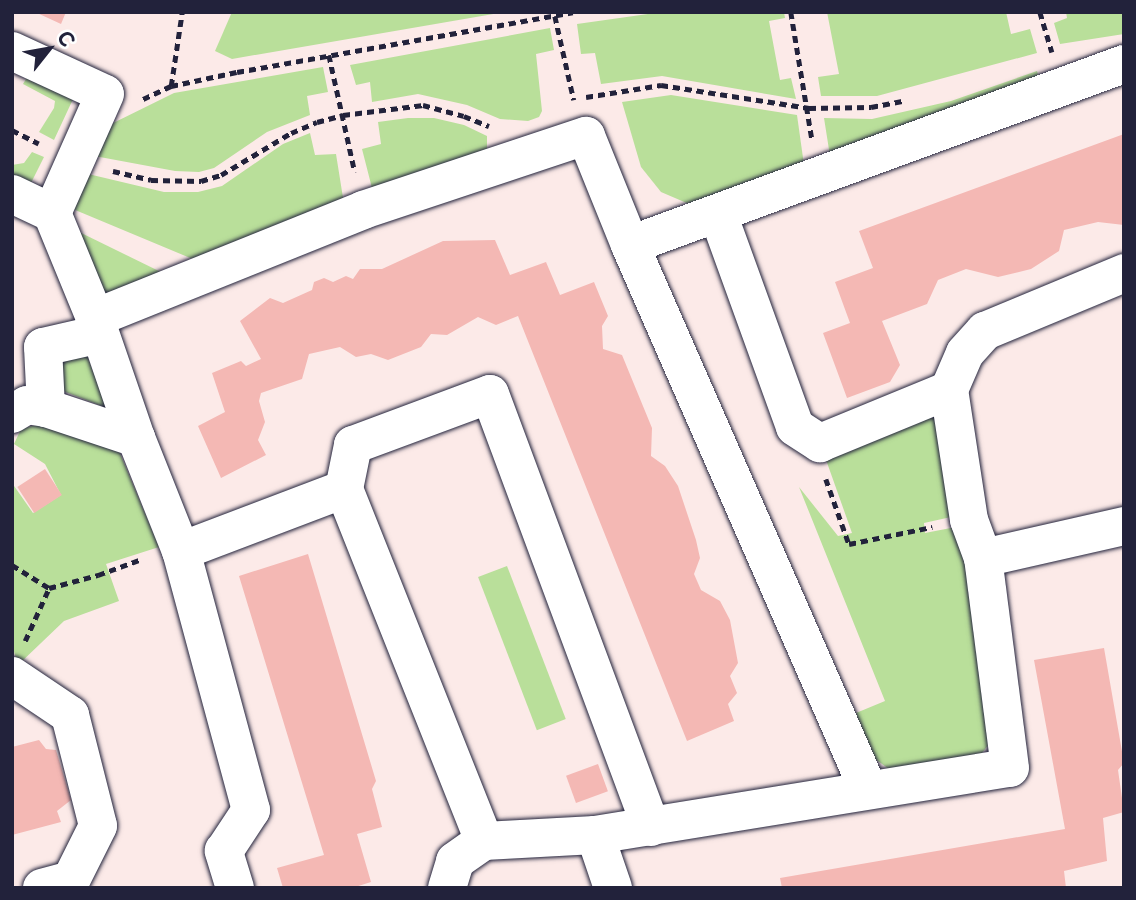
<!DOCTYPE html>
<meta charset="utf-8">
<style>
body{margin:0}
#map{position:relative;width:1136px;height:900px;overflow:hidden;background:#fceae8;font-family:"Playpen Sans",sans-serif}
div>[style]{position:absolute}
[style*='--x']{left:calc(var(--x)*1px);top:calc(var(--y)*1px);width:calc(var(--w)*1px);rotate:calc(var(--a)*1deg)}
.green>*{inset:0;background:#b9df9a;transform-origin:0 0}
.building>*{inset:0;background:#f4b8b4;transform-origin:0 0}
.path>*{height:4.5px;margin-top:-2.25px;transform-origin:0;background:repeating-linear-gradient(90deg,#22223b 0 7px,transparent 0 12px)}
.roads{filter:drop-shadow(0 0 2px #22223b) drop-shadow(0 0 2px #22223b)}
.minor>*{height:38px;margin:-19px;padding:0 19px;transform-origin:19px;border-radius:19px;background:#fff}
span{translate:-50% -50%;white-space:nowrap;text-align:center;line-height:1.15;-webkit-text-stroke:7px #fff;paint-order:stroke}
.frame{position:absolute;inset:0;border:14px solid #22223b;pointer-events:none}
.north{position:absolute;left:14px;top:14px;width:70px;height:70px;-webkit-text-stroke:5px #fff;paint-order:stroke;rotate:59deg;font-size:19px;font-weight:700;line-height:28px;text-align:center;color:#22223b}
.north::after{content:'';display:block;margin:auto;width:24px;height:32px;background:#22223b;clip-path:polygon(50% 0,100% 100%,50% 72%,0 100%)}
</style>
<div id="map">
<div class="green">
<i style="clip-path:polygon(232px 12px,505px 12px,232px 59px,215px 51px)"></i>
<i style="clip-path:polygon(662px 12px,784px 12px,785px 18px,769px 21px,780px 80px,791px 78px,796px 99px,662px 76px,601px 84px,595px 53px,581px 54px,577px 24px)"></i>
<i style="clip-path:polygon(827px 12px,1006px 12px,1011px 34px,1030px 29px,1037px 53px,877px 96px,821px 96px,818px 77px,839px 74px)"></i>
<i style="clip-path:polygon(1066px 12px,1124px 12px,1124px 34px,1060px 44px,1054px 23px,1067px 18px)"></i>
<i style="clip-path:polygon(550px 28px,554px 50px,536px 54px,542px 111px,539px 117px,528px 121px,500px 119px,467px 105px,418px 94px,372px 102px,370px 82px,356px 85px,350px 65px)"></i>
<i style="clip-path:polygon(323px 67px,328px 92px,307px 96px,310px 115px,267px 132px,214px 168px,199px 172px,175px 171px,89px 155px,99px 130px,174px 93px)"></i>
<i style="clip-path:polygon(1037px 71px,1040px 82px,830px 156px,824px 118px,872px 119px,951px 101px)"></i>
<i style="clip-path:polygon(29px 74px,74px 97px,54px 140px,39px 132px,54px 108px,55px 101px,23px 84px)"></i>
<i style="clip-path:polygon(671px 95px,797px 115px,804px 165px,689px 204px,661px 192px,641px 167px,622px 102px)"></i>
<i style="clip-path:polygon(408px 118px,434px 118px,464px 125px,487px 136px,487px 149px,373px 192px,362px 149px,381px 144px,378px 122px)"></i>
<i style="clip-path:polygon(310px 133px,315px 155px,336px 154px,344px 204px,195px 260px,68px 207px,84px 173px,164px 192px,198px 192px,222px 186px,283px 144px)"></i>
<i style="clip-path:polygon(32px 152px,44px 157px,28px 189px,12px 180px,12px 165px,24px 163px)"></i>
<i style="clip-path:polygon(69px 227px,165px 274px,101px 299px)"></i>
<i style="clip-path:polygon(83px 345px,107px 408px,63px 391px,59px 352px)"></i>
<i style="clip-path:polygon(925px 414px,935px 417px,960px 515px,924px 523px,925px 533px,961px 526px,989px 744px,982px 753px,967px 759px,889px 769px,871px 756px,856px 713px,885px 701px,799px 487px,838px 536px,852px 533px,825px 457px)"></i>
<i style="clip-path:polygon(40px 424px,119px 451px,159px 547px,106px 564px,119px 601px,64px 621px,18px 665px,12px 645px,12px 483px,33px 513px,61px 495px,45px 464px,14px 444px,21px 429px)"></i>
<i style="left:507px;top:566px;width:164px;height:31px;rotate:69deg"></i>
</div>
<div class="building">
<i style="clip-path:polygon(35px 12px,66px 12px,61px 24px)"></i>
<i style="clip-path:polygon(1124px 134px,1124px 225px,1098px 222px,1064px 230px,1059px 251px,1031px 269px,998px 277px,966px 269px,938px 280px,927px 304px,882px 321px,900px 365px,890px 382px,847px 398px,823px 333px,850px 323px,835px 282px,873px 268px,859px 231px)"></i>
<i style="clip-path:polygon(495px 240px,510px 275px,546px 262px,560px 295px,594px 282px,608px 316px,602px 326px,603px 349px,622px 355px,652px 428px,651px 456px,665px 466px,678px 486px,696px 540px,700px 558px,694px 574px,701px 590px,720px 601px,730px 620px,738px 663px,730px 676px,737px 693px,728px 704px,734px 721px,687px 741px,518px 316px,496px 325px,478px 317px,447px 335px,431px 334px,421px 347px,388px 360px,371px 354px,356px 357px,340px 347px,309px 354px,302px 379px,261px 393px,259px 401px,265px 422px,258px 440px,266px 455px,221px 478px,198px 426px,225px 412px,212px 373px,241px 361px,246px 366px,261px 359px,240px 321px,270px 298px,283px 303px,312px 290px,314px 282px,324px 278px,333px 282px,346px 276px,353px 279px,360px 269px,382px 269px,443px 241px)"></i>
<i style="left:45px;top:469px;width:31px;height:33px;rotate:57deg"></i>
<i style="clip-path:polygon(308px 554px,376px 781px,372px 789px,382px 827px,357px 834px,371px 882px,352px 888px,283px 888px,277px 868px,324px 855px,239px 576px)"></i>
<i style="clip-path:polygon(1104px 648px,1124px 763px,1118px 770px,1124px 812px,1103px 818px,1107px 861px,1064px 871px,1066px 888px,782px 888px,780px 878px,1065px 829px,1034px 660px)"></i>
<i style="clip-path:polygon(39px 740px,46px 749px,56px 750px,71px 800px,57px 811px,61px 822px,12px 835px,12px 747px)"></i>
<i style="left:598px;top:764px;width:29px;height:34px;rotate:70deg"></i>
</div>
<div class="path">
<i style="--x:791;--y:12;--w:129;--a:80.6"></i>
<i style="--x:1040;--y:12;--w:42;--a:73.3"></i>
<i style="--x:555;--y:16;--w:86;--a:77.3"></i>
<i style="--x:329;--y:55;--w:120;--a:77.5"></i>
<i style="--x:171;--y:86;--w:75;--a:-81.5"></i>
<i style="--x:586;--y:97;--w:76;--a:-9.1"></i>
<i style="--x:661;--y:85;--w:150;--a:8.8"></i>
<i style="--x:809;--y:108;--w:62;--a:-0.9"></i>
<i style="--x:871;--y:107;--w:33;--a:-11"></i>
<i style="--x:143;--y:99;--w:31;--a:-25"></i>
<i style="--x:171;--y:86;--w:67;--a:-12"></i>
<i style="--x:237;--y:72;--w:341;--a:-10.1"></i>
<i style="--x:12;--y:130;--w:30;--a:27"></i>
<i style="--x:113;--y:171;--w:39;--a:13"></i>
<i style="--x:151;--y:180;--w:50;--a:1.1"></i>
<i style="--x:201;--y:181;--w:21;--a:-17"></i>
<i style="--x:221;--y:175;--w:82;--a:-31"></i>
<i style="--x:291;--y:133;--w:28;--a:-23"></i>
<i style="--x:317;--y:122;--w:27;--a:-15"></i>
<i style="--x:343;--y:115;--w:81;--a:-7.1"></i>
<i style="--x:423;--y:105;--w:42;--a:15"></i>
<i style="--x:464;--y:116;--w:27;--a:22"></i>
<i style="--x:826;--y:479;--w:69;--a:70.5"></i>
<i style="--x:849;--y:544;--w:85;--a:-11.6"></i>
<i style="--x:12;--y:565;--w:44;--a:31.9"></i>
<i style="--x:49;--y:588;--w:51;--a:-14.9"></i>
<i style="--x:98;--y:575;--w:47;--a:-20"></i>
<i style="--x:25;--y:641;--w:58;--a:-65.6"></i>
</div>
<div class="roads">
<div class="minor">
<i style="--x:12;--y:51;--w:102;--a:24.8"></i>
<i style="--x:105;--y:94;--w:130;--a:114"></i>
<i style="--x:12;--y:194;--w:44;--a:25.4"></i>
<i style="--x:52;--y:213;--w:113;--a:67.7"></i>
<i style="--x:718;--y:214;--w:226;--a:70.1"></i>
<i style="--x:795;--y:427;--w:30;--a:33"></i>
<i style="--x:820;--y:443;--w:139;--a:-22.3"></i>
<i style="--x:630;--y:245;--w:526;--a:-20.12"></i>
<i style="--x:46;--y:408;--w:95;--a:18.4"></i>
<i style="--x:12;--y:414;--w:17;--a:-31"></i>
<i style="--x:27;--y:405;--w:19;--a:9"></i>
<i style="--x:46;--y:408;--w:61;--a:-92.8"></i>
<i style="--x:43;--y:347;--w:58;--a:-12.8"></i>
<i style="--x:344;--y:489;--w:45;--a:-78.4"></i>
<i style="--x:353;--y:445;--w:146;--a:-20.4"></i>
<i style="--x:490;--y:394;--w:462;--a:69.6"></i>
<i style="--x:181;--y:551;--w:174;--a:-20.8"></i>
<i style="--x:344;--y:489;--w:379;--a:68.3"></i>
<i style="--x:983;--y:558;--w:145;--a:-12.8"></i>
<i style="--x:12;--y:676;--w:70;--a:33.9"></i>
<i style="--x:70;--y:715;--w:114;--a:75.8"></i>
<i style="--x:98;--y:826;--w:60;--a:116.6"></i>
<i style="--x:71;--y:880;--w:30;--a:165"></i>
<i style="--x:595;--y:835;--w:56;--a:71.2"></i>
<i style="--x:235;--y:888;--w:39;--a:-107"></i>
<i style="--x:224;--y:851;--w:49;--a:-56.6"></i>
<i style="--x:251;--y:810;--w:268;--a:-105.1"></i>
<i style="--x:181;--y:551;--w:122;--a:-111.7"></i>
<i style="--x:136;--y:438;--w:127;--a:-108.9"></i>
<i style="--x:95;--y:318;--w:289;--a:-21.9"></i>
<i style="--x:363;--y:210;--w:235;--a:-18.4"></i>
<i style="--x:586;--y:136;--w:118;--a:68"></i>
<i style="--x:630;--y:245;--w:594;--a:66.37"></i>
<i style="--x:447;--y:888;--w:28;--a:-73"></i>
<i style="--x:455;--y:861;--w:35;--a:-35"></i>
<i style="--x:484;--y:841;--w:111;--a:-3.1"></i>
<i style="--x:595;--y:835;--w:420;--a:-9.2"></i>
<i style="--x:1010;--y:768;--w:212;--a:-97.3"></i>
<i style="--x:983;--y:558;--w:40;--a:-110.2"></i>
<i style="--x:969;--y:520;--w:132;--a:-98.7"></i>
<i style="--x:949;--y:390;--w:40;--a:-66.6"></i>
<i style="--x:965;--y:353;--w:30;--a:-48"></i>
<i style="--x:985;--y:331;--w:151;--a:-22.6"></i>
</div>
</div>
<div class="frame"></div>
<div class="north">С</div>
</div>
